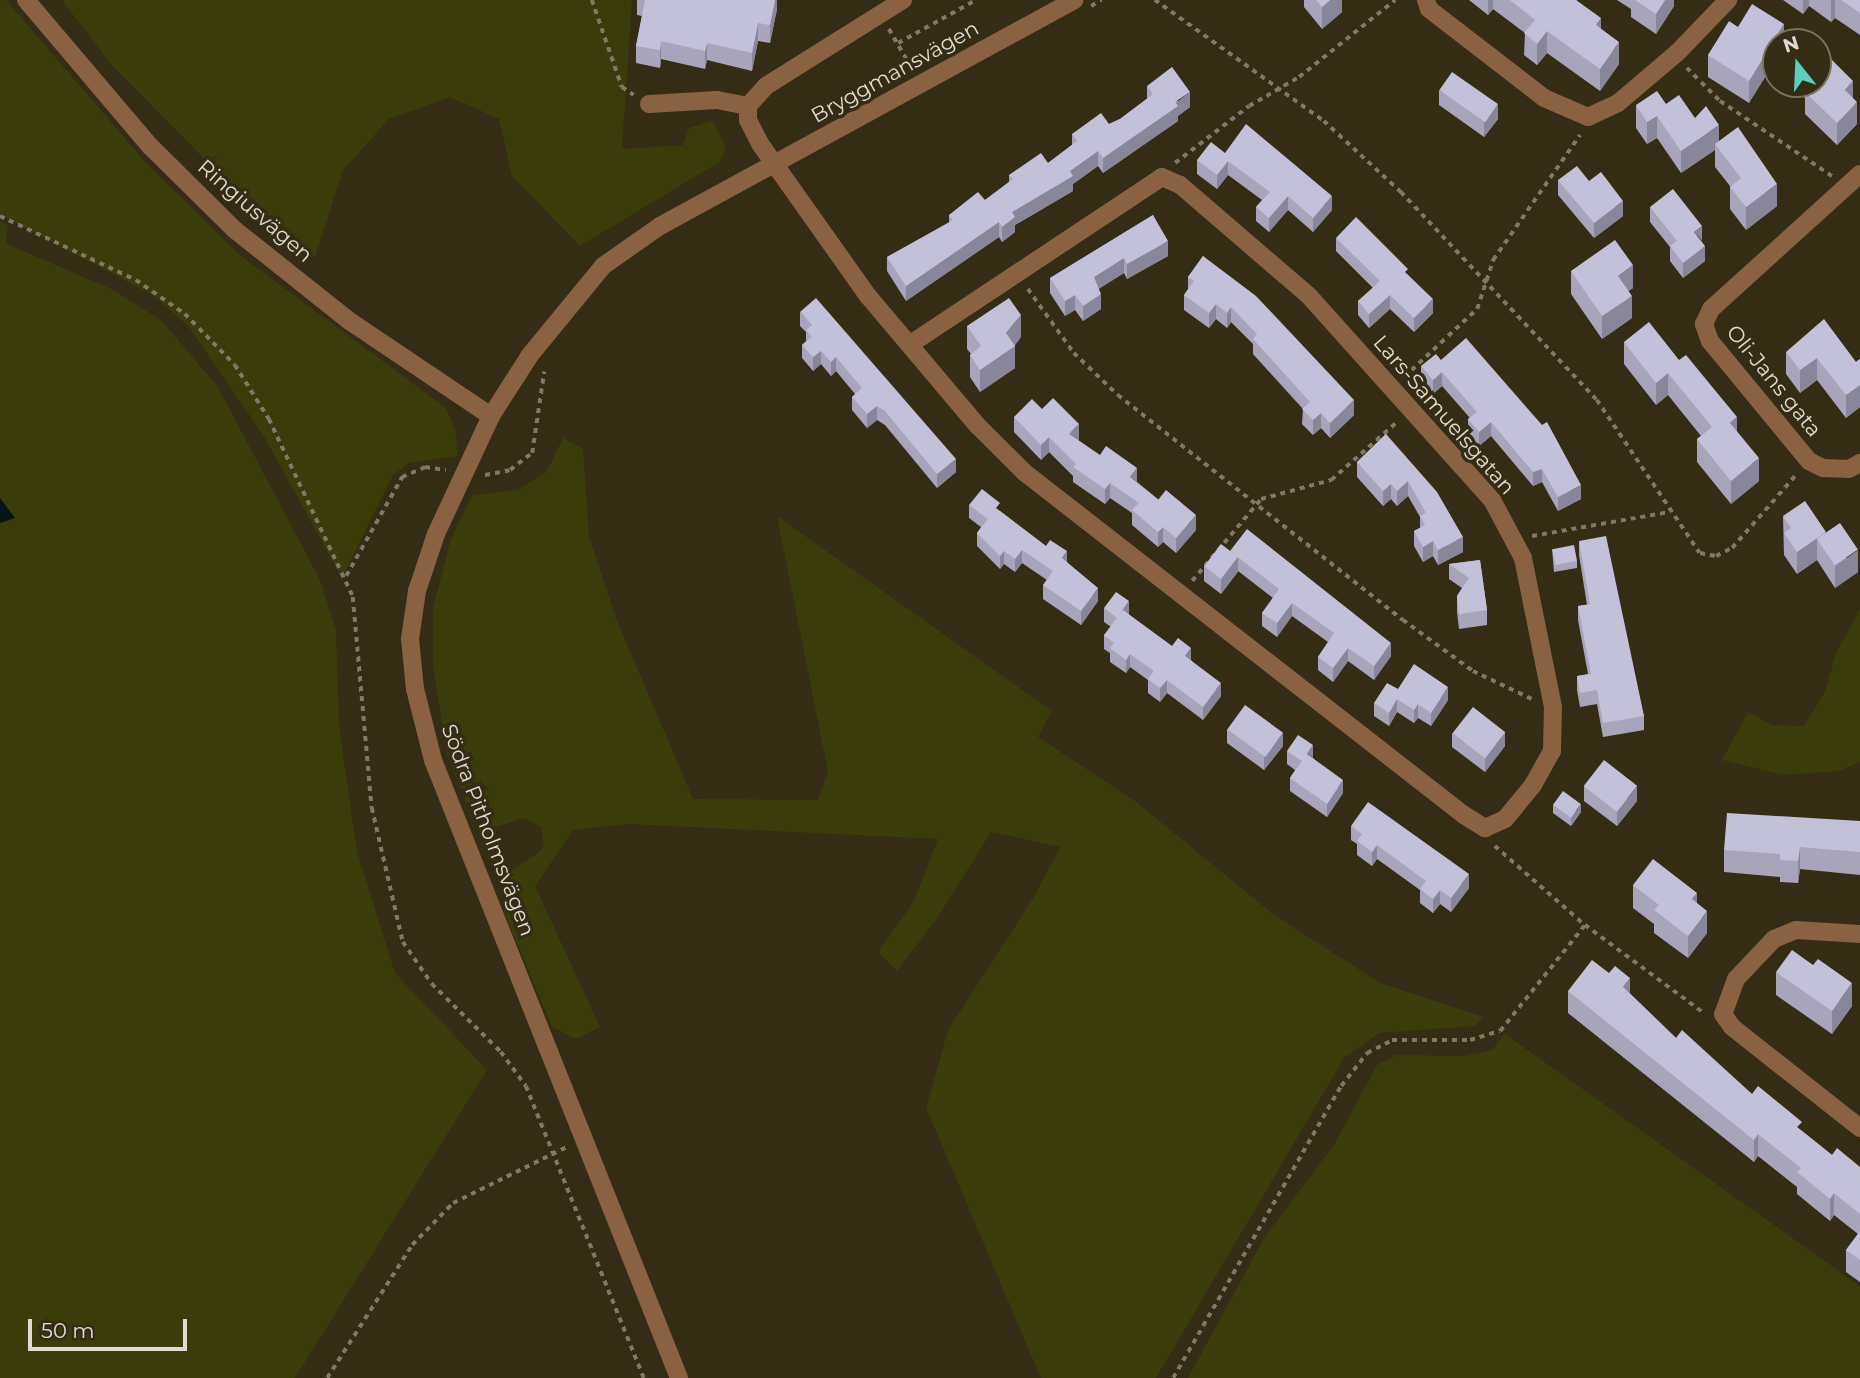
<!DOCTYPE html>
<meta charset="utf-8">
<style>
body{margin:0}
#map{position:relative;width:1860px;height:1378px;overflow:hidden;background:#352c16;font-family:Montserrat,sans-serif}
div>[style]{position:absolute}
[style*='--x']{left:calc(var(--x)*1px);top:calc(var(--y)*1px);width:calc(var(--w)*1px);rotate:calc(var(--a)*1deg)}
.green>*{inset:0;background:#3a3c09}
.water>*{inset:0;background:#061415}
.path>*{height:3.5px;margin-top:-1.75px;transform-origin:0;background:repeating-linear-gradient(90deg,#807967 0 5px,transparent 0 10px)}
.minor>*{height:18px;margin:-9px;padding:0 9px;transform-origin:9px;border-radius:9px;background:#8b6241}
.wall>*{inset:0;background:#a8a5bb}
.shaded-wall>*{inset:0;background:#888699}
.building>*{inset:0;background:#c3c0da;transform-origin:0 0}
span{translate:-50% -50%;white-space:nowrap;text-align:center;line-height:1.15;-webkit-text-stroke:7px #352c16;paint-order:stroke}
.street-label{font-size:21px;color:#e1dbce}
.north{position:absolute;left:1762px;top:28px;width:70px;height:70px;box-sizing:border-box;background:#352c16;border:2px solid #7a7260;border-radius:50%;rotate:342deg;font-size:19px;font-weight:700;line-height:28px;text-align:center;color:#e1dbce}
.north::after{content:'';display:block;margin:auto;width:24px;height:32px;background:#5bcebc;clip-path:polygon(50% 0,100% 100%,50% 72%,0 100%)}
.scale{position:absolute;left:28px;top:1319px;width:159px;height:32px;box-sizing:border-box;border:4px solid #e1dbce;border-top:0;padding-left:9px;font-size:21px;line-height:24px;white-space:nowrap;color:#e1dbce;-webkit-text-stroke:5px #352c16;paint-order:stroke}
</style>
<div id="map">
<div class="green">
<i style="clip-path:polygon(0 0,6px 0,147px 164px,240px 255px,446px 408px,455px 429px,458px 456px,409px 463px,393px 475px,342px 578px,265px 438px,189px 327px,153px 295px,0 215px)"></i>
<i style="clip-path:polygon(62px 0,632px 0,622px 149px,683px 145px,689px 128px,713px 121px,726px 148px,719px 162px,580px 246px,512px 176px,499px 119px,450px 97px,389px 119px,343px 170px,315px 257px,224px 179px,109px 62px)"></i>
<i style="clip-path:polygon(0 221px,8px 226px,5px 243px,111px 289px,161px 320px,218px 387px,320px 580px,336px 631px,339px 726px,357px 852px,395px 973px,487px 1070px,295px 1378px,0 1378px,0 523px,7px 522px,0 498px)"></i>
<i style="clip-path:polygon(563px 438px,583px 449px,589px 536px,617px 621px,693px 799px,818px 800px,828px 772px,777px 516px,1052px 711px,1038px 737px,1135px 801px,1273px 914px,1380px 983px,1484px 1017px,1474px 1026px,1379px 1033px,1344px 1058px,1156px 1378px,1041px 1378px,926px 1108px,948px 1030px,1034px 897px,1060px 847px,991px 832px,936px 920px,897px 971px,878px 952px,914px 901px,938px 839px,627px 824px,573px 830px,535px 886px,600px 1027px,576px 1039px,552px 1027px,504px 912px,503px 875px,537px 854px,544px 846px,541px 827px,524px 818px,490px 829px,473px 820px,447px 754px,433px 667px,433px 608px,451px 539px,473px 495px,518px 490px,547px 471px)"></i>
<i style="clip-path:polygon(1860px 609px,1860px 762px,1838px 771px,1784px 775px,1722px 760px,1748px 712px,1772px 725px,1804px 726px,1825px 692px,1836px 653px)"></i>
<i style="clip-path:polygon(1505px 1034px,1860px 1286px,1860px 1378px,1188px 1378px,1266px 1235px,1335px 1143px,1377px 1065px,1396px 1055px,1465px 1056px,1492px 1050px)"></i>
</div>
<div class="water">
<i style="clip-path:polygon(0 498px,15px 518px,0 523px)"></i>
</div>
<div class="path">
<i style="--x:592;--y:0;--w:92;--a:71"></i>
<i style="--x:622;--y:87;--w:14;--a:34"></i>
<i style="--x:1155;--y:0;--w:208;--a:35.6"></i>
<i style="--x:1324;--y:121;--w:105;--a:42.7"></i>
<i style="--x:1401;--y:192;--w:286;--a:46.7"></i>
<i style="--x:1597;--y:400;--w:184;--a:56.1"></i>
<i style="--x:1700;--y:553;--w:16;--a:11"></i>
<i style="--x:1716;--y:556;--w:18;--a:-27"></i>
<i style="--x:1732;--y:548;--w:97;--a:-48.8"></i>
<i style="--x:1091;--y:6;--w:12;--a:-31"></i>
<i style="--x:889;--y:29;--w:44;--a:59.9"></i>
<i style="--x:898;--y:43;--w:89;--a:-28.9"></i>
<i style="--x:1687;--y:68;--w:47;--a:45"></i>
<i style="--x:1720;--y:101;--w:135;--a:33.8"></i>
<i style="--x:1175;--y:163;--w:93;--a:-37.6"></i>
<i style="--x:1249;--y:106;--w:58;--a:-30.1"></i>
<i style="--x:1299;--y:77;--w:123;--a:-38.7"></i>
<i style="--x:0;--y:216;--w:150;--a:25.2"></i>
<i style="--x:136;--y:280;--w:60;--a:34.8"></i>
<i style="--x:185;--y:314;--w:71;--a:45.6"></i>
<i style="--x:235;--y:365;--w:64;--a:57.8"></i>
<i style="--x:269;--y:419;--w:197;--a:64.7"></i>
<i style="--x:353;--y:597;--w:212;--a:84.9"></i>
<i style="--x:372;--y:808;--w:138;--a:77"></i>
<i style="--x:403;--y:942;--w:51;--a:55.4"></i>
<i style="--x:432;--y:984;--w:97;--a:44.6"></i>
<i style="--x:501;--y:1052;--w:42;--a:53.7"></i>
<i style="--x:526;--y:1086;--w:315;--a:68"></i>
<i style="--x:1028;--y:289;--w:79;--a:54.3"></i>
<i style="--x:1074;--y:353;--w:61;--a:43.7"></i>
<i style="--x:1118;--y:395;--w:363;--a:38.3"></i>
<i style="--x:1403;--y:620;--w:87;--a:36.1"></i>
<i style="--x:1473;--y:671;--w:65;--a:25.4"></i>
<i style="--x:1404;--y:377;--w:100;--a:-43"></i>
<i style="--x:1477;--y:309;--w:52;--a:-71.9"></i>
<i style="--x:1493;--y:260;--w:152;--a:-55.2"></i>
<i style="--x:485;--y:475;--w:25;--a:-11"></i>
<i style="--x:510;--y:470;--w:28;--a:-38"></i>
<i style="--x:532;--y:453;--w:82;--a:-81.6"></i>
<i style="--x:1532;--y:536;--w:139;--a:-9.9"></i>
<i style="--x:346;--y:576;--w:114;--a:-60.5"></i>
<i style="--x:402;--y:477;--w:25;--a:-23"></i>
<i style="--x:425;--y:467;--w:21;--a:8"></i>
<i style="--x:1192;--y:581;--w:107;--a:-49.9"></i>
<i style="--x:1261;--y:499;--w:73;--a:-15.2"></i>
<i style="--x:1331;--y:480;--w:88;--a:-41.3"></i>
<i style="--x:1495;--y:846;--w:120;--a:41.3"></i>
<i style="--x:1585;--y:925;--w:148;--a:36.5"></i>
<i style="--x:327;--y:1378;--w:158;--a:-57.4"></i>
<i style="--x:412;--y:1245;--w:59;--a:-45.7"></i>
<i style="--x:453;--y:1203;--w:127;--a:-26.2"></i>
<i style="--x:1173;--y:1378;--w:337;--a:-60.1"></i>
<i style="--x:1341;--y:1086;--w:42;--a:-51.8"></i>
<i style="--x:1367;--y:1053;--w:28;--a:-27"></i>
<i style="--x:1392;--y:1040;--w:78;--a:0"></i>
<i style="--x:1470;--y:1040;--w:31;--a:-17"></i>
<i style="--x:1500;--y:1031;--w:136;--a:-51.3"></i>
</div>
<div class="minor">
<i style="--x:26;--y:0;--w:192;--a:49.7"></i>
<i style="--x:150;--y:146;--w:120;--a:44.7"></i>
<i style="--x:235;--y:230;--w:144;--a:38.5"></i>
<i style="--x:348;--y:320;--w:172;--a:33.9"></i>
<i style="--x:903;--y:0;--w:162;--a:147.9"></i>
<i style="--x:766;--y:86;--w:27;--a:132"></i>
<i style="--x:748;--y:106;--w:14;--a:90"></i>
<i style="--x:748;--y:120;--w:28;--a:63"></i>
<i style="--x:761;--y:145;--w:185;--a:54.7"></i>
<i style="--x:868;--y:296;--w:170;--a:49.8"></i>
<i style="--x:978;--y:426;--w:65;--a:45"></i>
<i style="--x:1024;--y:472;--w:558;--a:37.94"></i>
<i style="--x:1464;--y:815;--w:25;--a:32"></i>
<i style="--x:1485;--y:828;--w:22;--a:-24"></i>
<i style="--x:1505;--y:819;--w:44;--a:-50.5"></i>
<i style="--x:1533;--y:785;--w:39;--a:-61"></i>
<i style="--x:1552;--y:751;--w:44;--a:-88.7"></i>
<i style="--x:1553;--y:707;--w:152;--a:-101.4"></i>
<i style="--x:1523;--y:558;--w:66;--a:-118.1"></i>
<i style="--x:1492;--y:500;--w:275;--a:-131.9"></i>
<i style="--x:1308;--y:295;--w:169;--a:-139.3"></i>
<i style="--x:1180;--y:185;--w:20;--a:-156"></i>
<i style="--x:1162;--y:177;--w:301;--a:146.4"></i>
<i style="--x:1426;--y:0;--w:9;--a:72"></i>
<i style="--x:1429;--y:9;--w:145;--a:37.7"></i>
<i style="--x:1544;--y:98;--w:48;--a:23.4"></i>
<i style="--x:1588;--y:117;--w:33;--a:-25"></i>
<i style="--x:1618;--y:103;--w:77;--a:-40.3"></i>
<i style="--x:1677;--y:53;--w:74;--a:-46.1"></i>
<i style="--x:649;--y:104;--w:68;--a:-3.4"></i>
<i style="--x:717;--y:100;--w:32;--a:11"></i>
<i style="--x:1860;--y:174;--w:201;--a:137.8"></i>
<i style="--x:1711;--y:309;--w:17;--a:115"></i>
<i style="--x:1704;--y:324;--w:18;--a:71"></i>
<i style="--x:1710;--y:341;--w:156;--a:50.5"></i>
<i style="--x:1809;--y:461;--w:16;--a:27"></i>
<i style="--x:1823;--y:468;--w:26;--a:2"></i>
<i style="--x:1849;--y:469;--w:13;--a:-29"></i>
<i style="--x:1860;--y:934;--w:64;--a:-176.4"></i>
<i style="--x:1796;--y:930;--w:24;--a:158"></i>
<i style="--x:1774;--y:939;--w:55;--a:133.5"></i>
<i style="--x:1736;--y:979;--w:37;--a:110"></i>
<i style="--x:1723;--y:1014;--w:16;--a:55"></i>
<i style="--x:1732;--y:1027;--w:163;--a:38.3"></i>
<i style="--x:679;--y:1378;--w:665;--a:-111.71"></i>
<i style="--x:433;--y:760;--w:73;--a:-104.2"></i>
<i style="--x:415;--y:689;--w:50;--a:-95.7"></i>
<i style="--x:410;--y:639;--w:49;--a:-81.7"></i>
<i style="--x:417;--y:591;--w:60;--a:-71.6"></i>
<i style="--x:436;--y:534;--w:130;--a:-65"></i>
<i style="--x:491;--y:416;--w:72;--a:-57.4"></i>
<i style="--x:530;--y:355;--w:115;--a:-50.6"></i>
<i style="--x:603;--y:266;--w:70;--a:-35.1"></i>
<i style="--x:660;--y:226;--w:472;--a:-28.6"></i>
</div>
<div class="wall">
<i style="clip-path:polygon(637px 0,777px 0,777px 9px,770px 43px,758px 41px,752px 71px,707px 60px,705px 69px,661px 59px,660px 68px,636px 63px,636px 46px,642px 16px,637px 15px)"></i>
<i style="clip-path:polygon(1304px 0,1342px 0,1342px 12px,1322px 29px,1304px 7px)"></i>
<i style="clip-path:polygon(1469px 0,1576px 0,1601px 29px,1619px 64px,1600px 91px,1547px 53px,1537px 65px,1524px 55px,1525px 33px,1493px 9px,1488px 15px)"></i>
<i style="clip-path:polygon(1617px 0,1674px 0,1674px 6px,1656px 34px,1631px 17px,1631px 9px)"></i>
<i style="clip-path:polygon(1783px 0,1860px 0,1860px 35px,1835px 18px,1831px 22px,1809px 6px,1803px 14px)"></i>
<i style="clip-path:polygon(1738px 27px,1784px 42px,1749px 103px,1708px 77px,1708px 55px)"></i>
<i style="clip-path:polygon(1801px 84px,1818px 84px,1853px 98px,1857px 124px,1837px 145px,1805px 114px,1805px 98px,1801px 95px)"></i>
<i style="clip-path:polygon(1147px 86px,1190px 107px,1178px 116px,1178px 121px,1103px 173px,1098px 166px,1073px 184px,1073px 191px,1015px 225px,1015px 232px,1002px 242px,999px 237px,906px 301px,887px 271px,887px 257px,949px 223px,949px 215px,985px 200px,1009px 182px,1009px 175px,1048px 163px,1072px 145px,1072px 134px,1109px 124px,1120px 119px,1147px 99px)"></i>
<i style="clip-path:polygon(1439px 90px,1498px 119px,1484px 137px,1439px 105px)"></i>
<i style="clip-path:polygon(1636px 105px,1695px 118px,1719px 141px,1777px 206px,1746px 230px,1730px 209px,1730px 186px,1715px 167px,1715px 150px,1681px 173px,1657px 138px,1647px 144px,1636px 128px)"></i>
<i style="clip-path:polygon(1225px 153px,1332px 210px,1313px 232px,1288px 210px,1269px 232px,1256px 221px,1256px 207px,1262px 200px,1228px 175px,1217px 189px,1197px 174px,1197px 160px)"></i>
<i style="clip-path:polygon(1558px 180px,1589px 181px,1623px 216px,1594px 238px,1558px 195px)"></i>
<i style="clip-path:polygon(1650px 207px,1702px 242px,1705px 261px,1683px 278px,1670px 261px,1670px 247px,1650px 222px)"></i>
<i style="clip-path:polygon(1153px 215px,1168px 256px,1127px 279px,1124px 273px,1098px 289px,1101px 309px,1083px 321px,1075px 310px,1065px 316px,1050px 293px,1050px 278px)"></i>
<i style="clip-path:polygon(1336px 238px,1408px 276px,1433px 313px,1414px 332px,1390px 309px,1369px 328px,1358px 315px,1358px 301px,1373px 288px,1336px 251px)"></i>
<i style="clip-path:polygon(1203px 256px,1354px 415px,1330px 438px,1321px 428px,1313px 435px,1302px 424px,1303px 409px,1253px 354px,1253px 344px,1231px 322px,1227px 328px,1216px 319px,1209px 328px,1184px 310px,1184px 295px,1188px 289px,1188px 277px)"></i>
<i style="clip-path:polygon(1571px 271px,1633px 288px,1628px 291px,1632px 318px,1602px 339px,1571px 294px)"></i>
<i style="clip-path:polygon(800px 312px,956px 472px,937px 488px,885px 425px,877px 420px,867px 428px,852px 410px,852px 397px,855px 394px,836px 371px,831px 376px,821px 364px,813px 371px,802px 358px,802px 345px,806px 341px,806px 332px,800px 326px)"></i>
<i style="clip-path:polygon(967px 326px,1021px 337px,1015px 345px,1015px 368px,980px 392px,970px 377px,970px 355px,971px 354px,967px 349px)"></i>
<i style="clip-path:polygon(1624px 342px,1679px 360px,1737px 431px,1759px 481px,1731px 504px,1697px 462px,1697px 439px,1701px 436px,1668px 395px,1656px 405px,1624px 364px)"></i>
<i style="clip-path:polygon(1786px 352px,1856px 362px,1860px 359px,1860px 407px,1846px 418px,1817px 380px,1800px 393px,1786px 374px)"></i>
<i style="clip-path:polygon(1441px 360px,1581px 499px,1558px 511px,1542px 482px,1533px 486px,1491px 436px,1479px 446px,1468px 433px,1468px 419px,1470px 418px,1442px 386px,1433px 394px,1421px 380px,1421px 366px)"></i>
<i style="clip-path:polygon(1042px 409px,1079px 439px,1078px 440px,1137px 482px,1196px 530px,1176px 553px,1163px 542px,1158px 547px,1132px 525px,1132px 513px,1110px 498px,1105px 504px,1073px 482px,1073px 476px,1049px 452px,1041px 460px,1014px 432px,1014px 417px)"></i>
<i style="clip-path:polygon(1386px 434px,1463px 552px,1438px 565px,1433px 556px,1423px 562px,1414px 546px,1414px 531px,1420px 528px,1420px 517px,1408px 496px,1397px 506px,1391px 499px,1383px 506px,1357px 477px,1357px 462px)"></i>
<i style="clip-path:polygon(969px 505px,1000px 511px,1067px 562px,1098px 601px,1081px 625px,1043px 599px,1043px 585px,1047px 580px,1022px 563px,1015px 572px,1004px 564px,1000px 569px,977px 546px,977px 533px,981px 527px,969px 518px)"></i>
<i style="clip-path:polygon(1783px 516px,1826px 533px,1858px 572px,1835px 588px,1817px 560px,1797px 574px,1784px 555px)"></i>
<i style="clip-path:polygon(1579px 541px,1644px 716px,1644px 730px,1603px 737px,1597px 704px,1580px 707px,1577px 690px,1577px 676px,1588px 674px,1578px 620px,1578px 606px,1587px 605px,1579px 555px)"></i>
<i style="clip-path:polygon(1552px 549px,1577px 561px,1577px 568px,1554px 572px)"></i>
<i style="clip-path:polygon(1230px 551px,1391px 656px,1374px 680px,1348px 661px,1333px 682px,1318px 670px,1318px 657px,1328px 642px,1292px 616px,1277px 637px,1262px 626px,1262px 613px,1273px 598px,1238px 571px,1221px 594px,1204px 581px,1204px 566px)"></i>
<i style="clip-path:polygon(1480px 560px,1487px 610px,1487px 625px,1459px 629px,1457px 611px,1457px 596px,1462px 588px,1449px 579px,1449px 564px)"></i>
<i style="clip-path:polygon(1104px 608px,1129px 615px,1191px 660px,1221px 696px,1203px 720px,1167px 693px,1160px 702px,1148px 693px,1148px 680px,1130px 667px,1126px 673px,1110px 662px,1110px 653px,1104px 649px,1104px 635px,1111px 627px,1104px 622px)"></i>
<i style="clip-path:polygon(1398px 689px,1448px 700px,1431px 726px,1418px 718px,1414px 723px,1397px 712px,1389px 726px,1374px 716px,1374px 703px)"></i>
<i style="clip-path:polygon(1227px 729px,1283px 746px,1264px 770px,1227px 743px)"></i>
<i style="clip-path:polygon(1452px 733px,1505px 746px,1485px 772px,1452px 747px)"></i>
<i style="clip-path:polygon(1287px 751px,1313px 758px,1343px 793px,1327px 817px,1290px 791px,1290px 778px,1295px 770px,1287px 764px)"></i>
<i style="clip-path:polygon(1584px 786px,1637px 801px,1617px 826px,1584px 801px)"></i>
<i style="clip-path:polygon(1553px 805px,1581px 812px,1571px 826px,1553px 813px)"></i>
<i style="clip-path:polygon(1860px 821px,1860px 875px,1800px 869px,1798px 883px,1780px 882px,1780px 877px,1724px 872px,1724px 850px)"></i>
<i style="clip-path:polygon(1351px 826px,1469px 888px,1451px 912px,1440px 904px,1433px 913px,1420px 903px,1420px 890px,1377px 859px,1372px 866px,1357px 855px,1357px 844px,1351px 840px)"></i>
<i style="clip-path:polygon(1633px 885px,1697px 903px,1707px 933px,1688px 958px,1654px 933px,1654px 924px,1633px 908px)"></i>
<i style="clip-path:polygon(1776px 972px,1852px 1006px,1832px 1034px,1776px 995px)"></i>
<i style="clip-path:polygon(1609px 973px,1676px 1038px,1802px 1131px,1832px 1155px,1860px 1167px,1860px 1282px,1846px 1272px,1846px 1250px,1858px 1234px,1834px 1215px,1830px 1221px,1797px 1194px,1797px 1187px,1758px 1156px,1754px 1162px,1568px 1013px,1568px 991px)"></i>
</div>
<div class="shaded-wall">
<i style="clip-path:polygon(775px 0,777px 0,777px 9px,770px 43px,770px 25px)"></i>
<i style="clip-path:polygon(1330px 0,1342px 0,1342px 12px,1322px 29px,1322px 7px)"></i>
<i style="clip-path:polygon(1488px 0,1493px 0,1493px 9px,1488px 15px)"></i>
<i style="clip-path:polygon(1665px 0,1674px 0,1674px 6px,1656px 34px,1656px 14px)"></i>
<i style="clip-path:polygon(1803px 0,1809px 0,1809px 6px,1803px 14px)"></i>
<i style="clip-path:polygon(1831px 0,1835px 0,1835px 18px,1831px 22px)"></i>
<i style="clip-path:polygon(1601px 18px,1601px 40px,1596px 25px)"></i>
<i style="clip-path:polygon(758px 23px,758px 41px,752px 71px,752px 53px)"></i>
<i style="clip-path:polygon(1784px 24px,1784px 42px,1776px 42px,1776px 60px,1749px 103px,1749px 81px)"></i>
<i style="clip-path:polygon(1547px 31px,1547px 53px,1537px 65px,1537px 44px)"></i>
<i style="clip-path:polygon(661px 41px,661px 59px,660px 68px,660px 50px)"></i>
<i style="clip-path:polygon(1619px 42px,1619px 64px,1600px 91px,1600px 69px)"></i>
<i style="clip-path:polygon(707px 43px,707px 60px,705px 69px,705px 51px)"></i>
<i style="clip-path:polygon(1853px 81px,1853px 104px,1845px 90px)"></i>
<i style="clip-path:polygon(1190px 92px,1190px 107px,1178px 116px,1178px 121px,1103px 173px,1103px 158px)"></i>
<i style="clip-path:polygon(1857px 102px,1857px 124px,1837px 145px,1837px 123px)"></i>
<i style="clip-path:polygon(1498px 104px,1498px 119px,1484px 137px,1484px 122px)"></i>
<i style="clip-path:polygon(1657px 116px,1657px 138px,1647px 144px,1647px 122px)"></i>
<i style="clip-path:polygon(1719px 125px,1719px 147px,1715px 144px,1715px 150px,1681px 173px,1681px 151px)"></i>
<i style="clip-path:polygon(1098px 151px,1098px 166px,1073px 184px,1073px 191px,1015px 225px,1015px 232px,1002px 242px,1002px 227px,1012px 212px)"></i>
<i style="clip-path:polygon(1228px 161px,1228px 175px,1217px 189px,1217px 175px)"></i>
<i style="clip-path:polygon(1777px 184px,1777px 206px,1746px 230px,1746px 207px)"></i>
<i style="clip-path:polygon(1288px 196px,1288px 210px,1269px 232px,1269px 218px)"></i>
<i style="clip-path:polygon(1332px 196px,1332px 210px,1313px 232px,1313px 218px)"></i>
<i style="clip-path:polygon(1623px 201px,1623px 216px,1594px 238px,1594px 223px)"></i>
<i style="clip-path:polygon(999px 222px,999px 237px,906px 301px,906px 286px)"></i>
<i style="clip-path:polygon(1702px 226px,1702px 241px,1694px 232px)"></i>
<i style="clip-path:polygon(1168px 241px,1168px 256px,1127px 279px,1127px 264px)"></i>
<i style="clip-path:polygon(1705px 246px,1705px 261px,1683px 278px,1683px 263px)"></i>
<i style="clip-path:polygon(1124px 258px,1124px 273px,1094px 292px,1094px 277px)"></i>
<i style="clip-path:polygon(1633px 265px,1633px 288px,1618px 298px,1618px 276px)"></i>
<i style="clip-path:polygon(1101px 294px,1101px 309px,1083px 321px,1083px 306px)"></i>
<i style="clip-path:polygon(1075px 295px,1075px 310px,1065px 316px,1065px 301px)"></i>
<i style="clip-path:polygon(1390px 295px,1390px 309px,1369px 328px,1369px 314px)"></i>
<i style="clip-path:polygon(1632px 296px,1632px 318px,1602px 339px,1602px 316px)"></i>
<i style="clip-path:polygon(1433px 299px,1433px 313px,1414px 332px,1414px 318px)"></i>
<i style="clip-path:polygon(1216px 304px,1216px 319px,1209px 328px,1209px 313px)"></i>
<i style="clip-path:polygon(1231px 307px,1231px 322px,1227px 328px,1227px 313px)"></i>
<i style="clip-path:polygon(1021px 315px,1021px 337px,1012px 349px,1015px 346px,1015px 368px,980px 392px,980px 370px,1006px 333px)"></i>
<i style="clip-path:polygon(821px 351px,821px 364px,813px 371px,813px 357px)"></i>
<i style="clip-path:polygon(836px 357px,836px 371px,831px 376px,831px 362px)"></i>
<i style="clip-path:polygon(1817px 358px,1817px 380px,1800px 393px,1800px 370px)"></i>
<i style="clip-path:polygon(1442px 372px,1442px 386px,1433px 394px,1433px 380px)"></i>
<i style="clip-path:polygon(1668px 373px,1668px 395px,1656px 405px,1656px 383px)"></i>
<i style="clip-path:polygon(1860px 385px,1860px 407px,1846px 418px,1846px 395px)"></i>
<i style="clip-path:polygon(1354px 400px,1354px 415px,1330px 438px,1330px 423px)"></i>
<i style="clip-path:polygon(877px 406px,877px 420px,867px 428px,867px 414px)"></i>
<i style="clip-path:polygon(1321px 413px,1321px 428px,1313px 435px,1313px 420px)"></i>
<i style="clip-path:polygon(1737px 417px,1737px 439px,1730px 423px)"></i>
<i style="clip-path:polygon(1491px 422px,1491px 436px,1479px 446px,1479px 432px)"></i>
<i style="clip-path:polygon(1079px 424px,1079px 439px,1069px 449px,1069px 434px)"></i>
<i style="clip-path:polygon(1049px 437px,1049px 452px,1041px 460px,1041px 445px)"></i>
<i style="clip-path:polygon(1759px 458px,1759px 481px,1731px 504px,1731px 481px)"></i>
<i style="clip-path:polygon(956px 459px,956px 472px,937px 488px,937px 474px)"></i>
<i style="clip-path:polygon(1137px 468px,1137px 483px,1130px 477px)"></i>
<i style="clip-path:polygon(1542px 469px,1542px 482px,1533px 486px,1533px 472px)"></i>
<i style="clip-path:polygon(1408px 481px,1408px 496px,1397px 506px,1397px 491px)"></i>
<i style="clip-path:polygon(1110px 483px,1110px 498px,1105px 504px,1105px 489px)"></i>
<i style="clip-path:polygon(1391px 484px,1391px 499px,1383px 506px,1383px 491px)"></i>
<i style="clip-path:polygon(1581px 485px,1581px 499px,1558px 511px,1558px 497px)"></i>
<i style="clip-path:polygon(1196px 515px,1196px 530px,1176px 553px,1176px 538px)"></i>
<i style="clip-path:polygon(1163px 527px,1163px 542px,1158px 547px,1158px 532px)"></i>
<i style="clip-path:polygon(1826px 532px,1817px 539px,1817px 560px,1797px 574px,1797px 552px)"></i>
<i style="clip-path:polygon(1463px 537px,1463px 552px,1438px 565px,1438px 550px)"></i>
<i style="clip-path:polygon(1433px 541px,1433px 556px,1423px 562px,1423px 547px)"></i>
<i style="clip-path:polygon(1022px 550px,1022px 563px,1015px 572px,1015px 559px)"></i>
<i style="clip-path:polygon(1858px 550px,1858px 572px,1835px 588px,1835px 566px)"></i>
<i style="clip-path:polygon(1004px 551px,1004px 564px,1000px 569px,1000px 556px)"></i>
<i style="clip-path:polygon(1067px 551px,1067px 564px,1062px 558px)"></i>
<i style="clip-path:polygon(1238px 557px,1238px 572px,1221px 594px,1221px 579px)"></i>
<i style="clip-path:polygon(1098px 588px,1098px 601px,1081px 625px,1081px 611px)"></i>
<i style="clip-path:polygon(1129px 601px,1129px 615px,1120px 614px)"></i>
<i style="clip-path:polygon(1292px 603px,1292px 616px,1277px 637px,1277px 623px)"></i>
<i style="clip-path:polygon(1391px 643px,1391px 656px,1374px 680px,1374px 666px)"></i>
<i style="clip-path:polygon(1191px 648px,1191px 661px,1185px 656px)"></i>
<i style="clip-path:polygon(1348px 648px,1348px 661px,1333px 682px,1333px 668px)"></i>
<i style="clip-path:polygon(1130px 654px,1130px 667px,1126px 673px,1126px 660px)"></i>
<i style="clip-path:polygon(1167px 680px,1167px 693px,1160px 702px,1160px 688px)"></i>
<i style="clip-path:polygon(1221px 683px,1221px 696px,1203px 720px,1203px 707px)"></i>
<i style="clip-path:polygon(1448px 687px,1448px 700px,1431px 726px,1431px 713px)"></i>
<i style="clip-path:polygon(1397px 699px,1397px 712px,1389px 726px,1389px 713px)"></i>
<i style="clip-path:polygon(1418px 704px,1418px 718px,1414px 723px,1414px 710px)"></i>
<i style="clip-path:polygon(1505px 732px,1505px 746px,1485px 772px,1485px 759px)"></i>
<i style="clip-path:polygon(1283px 733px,1283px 746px,1264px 770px,1264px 757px)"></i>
<i style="clip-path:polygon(1313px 745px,1313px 758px,1307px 754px)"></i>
<i style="clip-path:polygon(1343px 780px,1343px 793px,1327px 817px,1327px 804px)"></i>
<i style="clip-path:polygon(1637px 786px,1637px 801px,1617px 826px,1617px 812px)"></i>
<i style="clip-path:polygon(1581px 804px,1581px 812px,1571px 826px,1571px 818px)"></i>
<i style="clip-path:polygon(1377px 845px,1377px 859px,1372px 866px,1372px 852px)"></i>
<i style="clip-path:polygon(1800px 847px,1800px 869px,1798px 883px,1798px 861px)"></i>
<i style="clip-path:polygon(1469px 874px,1469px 888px,1451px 912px,1451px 898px)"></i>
<i style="clip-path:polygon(1440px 890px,1440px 904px,1433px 913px,1433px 899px)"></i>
<i style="clip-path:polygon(1697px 893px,1697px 915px,1692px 899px)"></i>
<i style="clip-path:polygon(1707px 911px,1707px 933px,1688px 958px,1688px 936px)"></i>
<i style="clip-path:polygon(1630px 978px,1630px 999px,1623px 987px)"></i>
<i style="clip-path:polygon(1852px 983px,1852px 1006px,1832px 1034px,1832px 1011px)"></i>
<i style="clip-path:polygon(1758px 1134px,1758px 1156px,1754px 1162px,1754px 1140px)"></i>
<i style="clip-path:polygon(1834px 1193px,1834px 1215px,1830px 1221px,1830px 1199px)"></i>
</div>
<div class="building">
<i style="clip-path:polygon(645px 0,775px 0,770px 25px,758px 23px,752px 53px,707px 43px,705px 51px,661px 41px,660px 50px,636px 46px)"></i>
<i style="clip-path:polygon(1316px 0,1330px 0,1322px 7px)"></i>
<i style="clip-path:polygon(1510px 0,1576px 0,1601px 18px,1596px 25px,1619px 42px,1600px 69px,1547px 31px,1537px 44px,1524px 33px,1535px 20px)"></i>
<i style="clip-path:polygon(1635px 0,1665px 0,1656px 14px)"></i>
<i style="clip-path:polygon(1841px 0,1860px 0,1860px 13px)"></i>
<i style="clip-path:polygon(1752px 4px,1784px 24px,1749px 81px,1708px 55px,1729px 21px,1738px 27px)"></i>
<i style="clip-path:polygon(1823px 51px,1853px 81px,1845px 90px,1857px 102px,1837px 123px,1805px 92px,1813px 84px,1818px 84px,1818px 56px)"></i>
<i style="clip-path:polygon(1172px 67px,1190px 92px,1175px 102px,1178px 106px,1103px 158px,1098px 151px,1070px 171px,1073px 176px,1012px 212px,1015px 217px,1002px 227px,999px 222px,906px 286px,887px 257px,953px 220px,949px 215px,978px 192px,985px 200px,1013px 179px,1009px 175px,1041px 153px,1048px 163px,1077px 141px,1072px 134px,1101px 113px,1109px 124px,1120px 119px,1153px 94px,1147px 86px)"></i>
<i style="left:1452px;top:72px;width:56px;height:22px;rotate:35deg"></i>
<i style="clip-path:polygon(1657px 91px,1666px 104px,1679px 95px,1695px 118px,1706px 106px,1719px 125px,1681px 151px,1657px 116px,1647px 122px,1636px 105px)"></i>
<i style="clip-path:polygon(1246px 124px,1332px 196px,1313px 218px,1288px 196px,1269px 218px,1256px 207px,1270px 192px,1228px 161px,1217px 175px,1197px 160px,1211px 142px,1225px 153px)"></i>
<i style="clip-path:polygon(1738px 127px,1777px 184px,1746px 207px,1730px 187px,1741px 178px,1715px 144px)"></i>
<i style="clip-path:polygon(1577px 166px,1589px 181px,1601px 172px,1623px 201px,1594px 223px,1558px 180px)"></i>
<i style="clip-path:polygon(1673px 189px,1702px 226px,1694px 232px,1705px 246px,1683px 263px,1670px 246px,1677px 241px,1650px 207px)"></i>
<i style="clip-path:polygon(1153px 215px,1168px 241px,1127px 264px,1124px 258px,1094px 277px,1101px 294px,1083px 306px,1075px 295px,1065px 301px,1050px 278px)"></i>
<i style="clip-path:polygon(1356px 217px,1408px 269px,1405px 272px,1433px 299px,1414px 318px,1390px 295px,1369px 314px,1358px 301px,1380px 281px,1336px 238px)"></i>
<i style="clip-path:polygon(1615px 240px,1633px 265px,1618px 276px,1632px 296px,1602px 316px,1571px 271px)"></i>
<i style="clip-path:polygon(1203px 256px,1256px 296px,1354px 400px,1330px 423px,1321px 413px,1313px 420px,1302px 409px,1310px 402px,1253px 339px,1257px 334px,1231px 307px,1227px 313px,1216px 304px,1209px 313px,1184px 295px,1194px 281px,1188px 277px)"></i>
<i style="clip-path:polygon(816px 298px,956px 459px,937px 474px,885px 411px,877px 406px,867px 414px,852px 397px,862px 388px,836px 357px,831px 362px,821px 351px,813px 357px,802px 345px,812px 337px,806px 330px,812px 325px,800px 312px)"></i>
<i style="clip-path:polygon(1009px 298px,1021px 315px,1006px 333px,1015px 346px,980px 370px,970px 355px,981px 346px,967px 326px)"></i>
<i style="clip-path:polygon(1824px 319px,1856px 362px,1860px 359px,1860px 385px,1846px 395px,1817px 358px,1800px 370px,1786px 352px)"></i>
<i style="clip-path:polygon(1649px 322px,1679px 360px,1686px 355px,1737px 417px,1730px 423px,1759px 458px,1731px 481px,1697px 439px,1712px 427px,1668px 373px,1656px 383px,1624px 342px)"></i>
<i style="clip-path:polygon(1466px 338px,1542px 425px,1547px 422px,1581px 485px,1558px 497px,1542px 469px,1533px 472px,1491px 422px,1479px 432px,1468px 419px,1477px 412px,1442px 372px,1433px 380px,1421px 366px,1436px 354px,1441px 360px)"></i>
<i style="clip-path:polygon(1053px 398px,1079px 424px,1069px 434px,1100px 455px,1106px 446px,1137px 468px,1130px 477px,1158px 500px,1166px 490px,1196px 515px,1176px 538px,1163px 527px,1158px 532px,1132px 510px,1139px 503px,1110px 483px,1105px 489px,1073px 467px,1076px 464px,1049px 437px,1041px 445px,1014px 417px,1032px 399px,1042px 409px)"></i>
<i style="clip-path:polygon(1386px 434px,1437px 492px,1463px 537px,1438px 550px,1433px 541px,1423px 547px,1414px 531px,1425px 525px,1420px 516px,1426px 513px,1408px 481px,1397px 491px,1391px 484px,1383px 491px,1357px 462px)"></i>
<i style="clip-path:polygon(982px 489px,1000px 503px,996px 508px,1046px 546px,1050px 540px,1067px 551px,1062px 558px,1098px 588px,1081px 611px,1043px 585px,1053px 571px,1022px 550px,1015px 559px,1004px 551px,1000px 556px,977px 533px,988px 519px,969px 505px)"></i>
<i style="clip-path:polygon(1805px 501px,1826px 532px,1797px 552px,1784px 533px,1791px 528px,1783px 516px)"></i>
<i style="left:1840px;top:523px;width:32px;height:28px;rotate:56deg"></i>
<i style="clip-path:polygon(1247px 529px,1391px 643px,1374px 666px,1348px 648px,1333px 668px,1318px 657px,1334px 633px,1292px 603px,1277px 623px,1262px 613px,1279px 589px,1230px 551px)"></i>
<i style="clip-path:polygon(1606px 536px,1644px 716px,1603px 723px,1597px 690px,1580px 693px,1577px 676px,1591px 674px,1578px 606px,1590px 604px,1579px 541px)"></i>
<i style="left:1221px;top:544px;width:21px;height:28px;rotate:37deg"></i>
<i style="left:1574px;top:545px;width:16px;height:22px;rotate:79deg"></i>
<i style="clip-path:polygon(1480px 560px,1487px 610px,1459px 614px,1457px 596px,1469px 578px,1449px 564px)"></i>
<i style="clip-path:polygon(1116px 592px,1129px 601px,1120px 614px,1123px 610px,1172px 646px,1178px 638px,1191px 648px,1185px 656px,1221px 683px,1203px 707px,1167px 680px,1160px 688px,1148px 679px,1154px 671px,1130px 654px,1126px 660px,1110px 648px,1114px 643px,1104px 635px,1117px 618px,1104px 608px)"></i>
<i style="clip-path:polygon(1414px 664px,1448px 687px,1431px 713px,1418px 704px,1414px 710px,1397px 699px,1389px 713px,1374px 703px,1387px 683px,1398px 689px)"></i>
<i style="left:1245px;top:705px;width:47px;height:30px;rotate:36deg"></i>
<i style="left:1473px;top:707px;width:41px;height:33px;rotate:38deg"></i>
<i style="clip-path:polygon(1298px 735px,1313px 745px,1307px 754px,1343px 780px,1327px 804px,1290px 778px,1302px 761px,1287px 751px)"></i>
<i style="left:1604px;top:760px;width:42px;height:33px;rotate:38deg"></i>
<i style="left:1563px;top:791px;width:22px;height:17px;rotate:36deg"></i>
<i style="clip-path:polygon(1368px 802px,1469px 874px,1451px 898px,1440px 890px,1433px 899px,1420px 889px,1426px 881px,1377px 845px,1372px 852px,1357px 841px,1362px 834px,1351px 826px)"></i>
<i style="clip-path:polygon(1727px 813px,1860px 821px,1860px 852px,1800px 847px,1798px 861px,1780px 860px,1780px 854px,1724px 850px)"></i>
<i style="clip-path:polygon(1653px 859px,1697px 893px,1692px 899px,1707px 911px,1688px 936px,1654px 910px,1659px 905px,1633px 885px)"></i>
<i style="clip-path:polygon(1792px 950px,1813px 965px,1818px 959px,1852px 983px,1832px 1011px,1776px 972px)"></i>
<i style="clip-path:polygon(1592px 960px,1609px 973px,1615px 966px,1630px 978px,1623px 987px,1676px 1038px,1682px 1030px,1752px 1094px,1758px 1086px,1802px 1122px,1797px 1127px,1832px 1155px,1837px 1148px,1860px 1167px,1860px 1214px,1834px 1193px,1830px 1199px,1797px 1172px,1801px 1168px,1758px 1134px,1754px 1140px,1568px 991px)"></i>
<i style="clip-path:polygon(1860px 1231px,1860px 1260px,1846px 1250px)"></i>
</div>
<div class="street-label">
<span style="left:895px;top:72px;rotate:-29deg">Bryggmansvägen</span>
<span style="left:255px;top:211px;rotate:41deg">Ringiusvägen</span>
<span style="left:1774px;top:381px;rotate:51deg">Oli-Jans gata</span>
<span style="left:1444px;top:415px;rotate:49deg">Lars-Samuelsgatan</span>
<span style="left:488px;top:830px;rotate:69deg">Södra Pitholmsvägen</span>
</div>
<div class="north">N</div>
<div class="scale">50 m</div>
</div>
